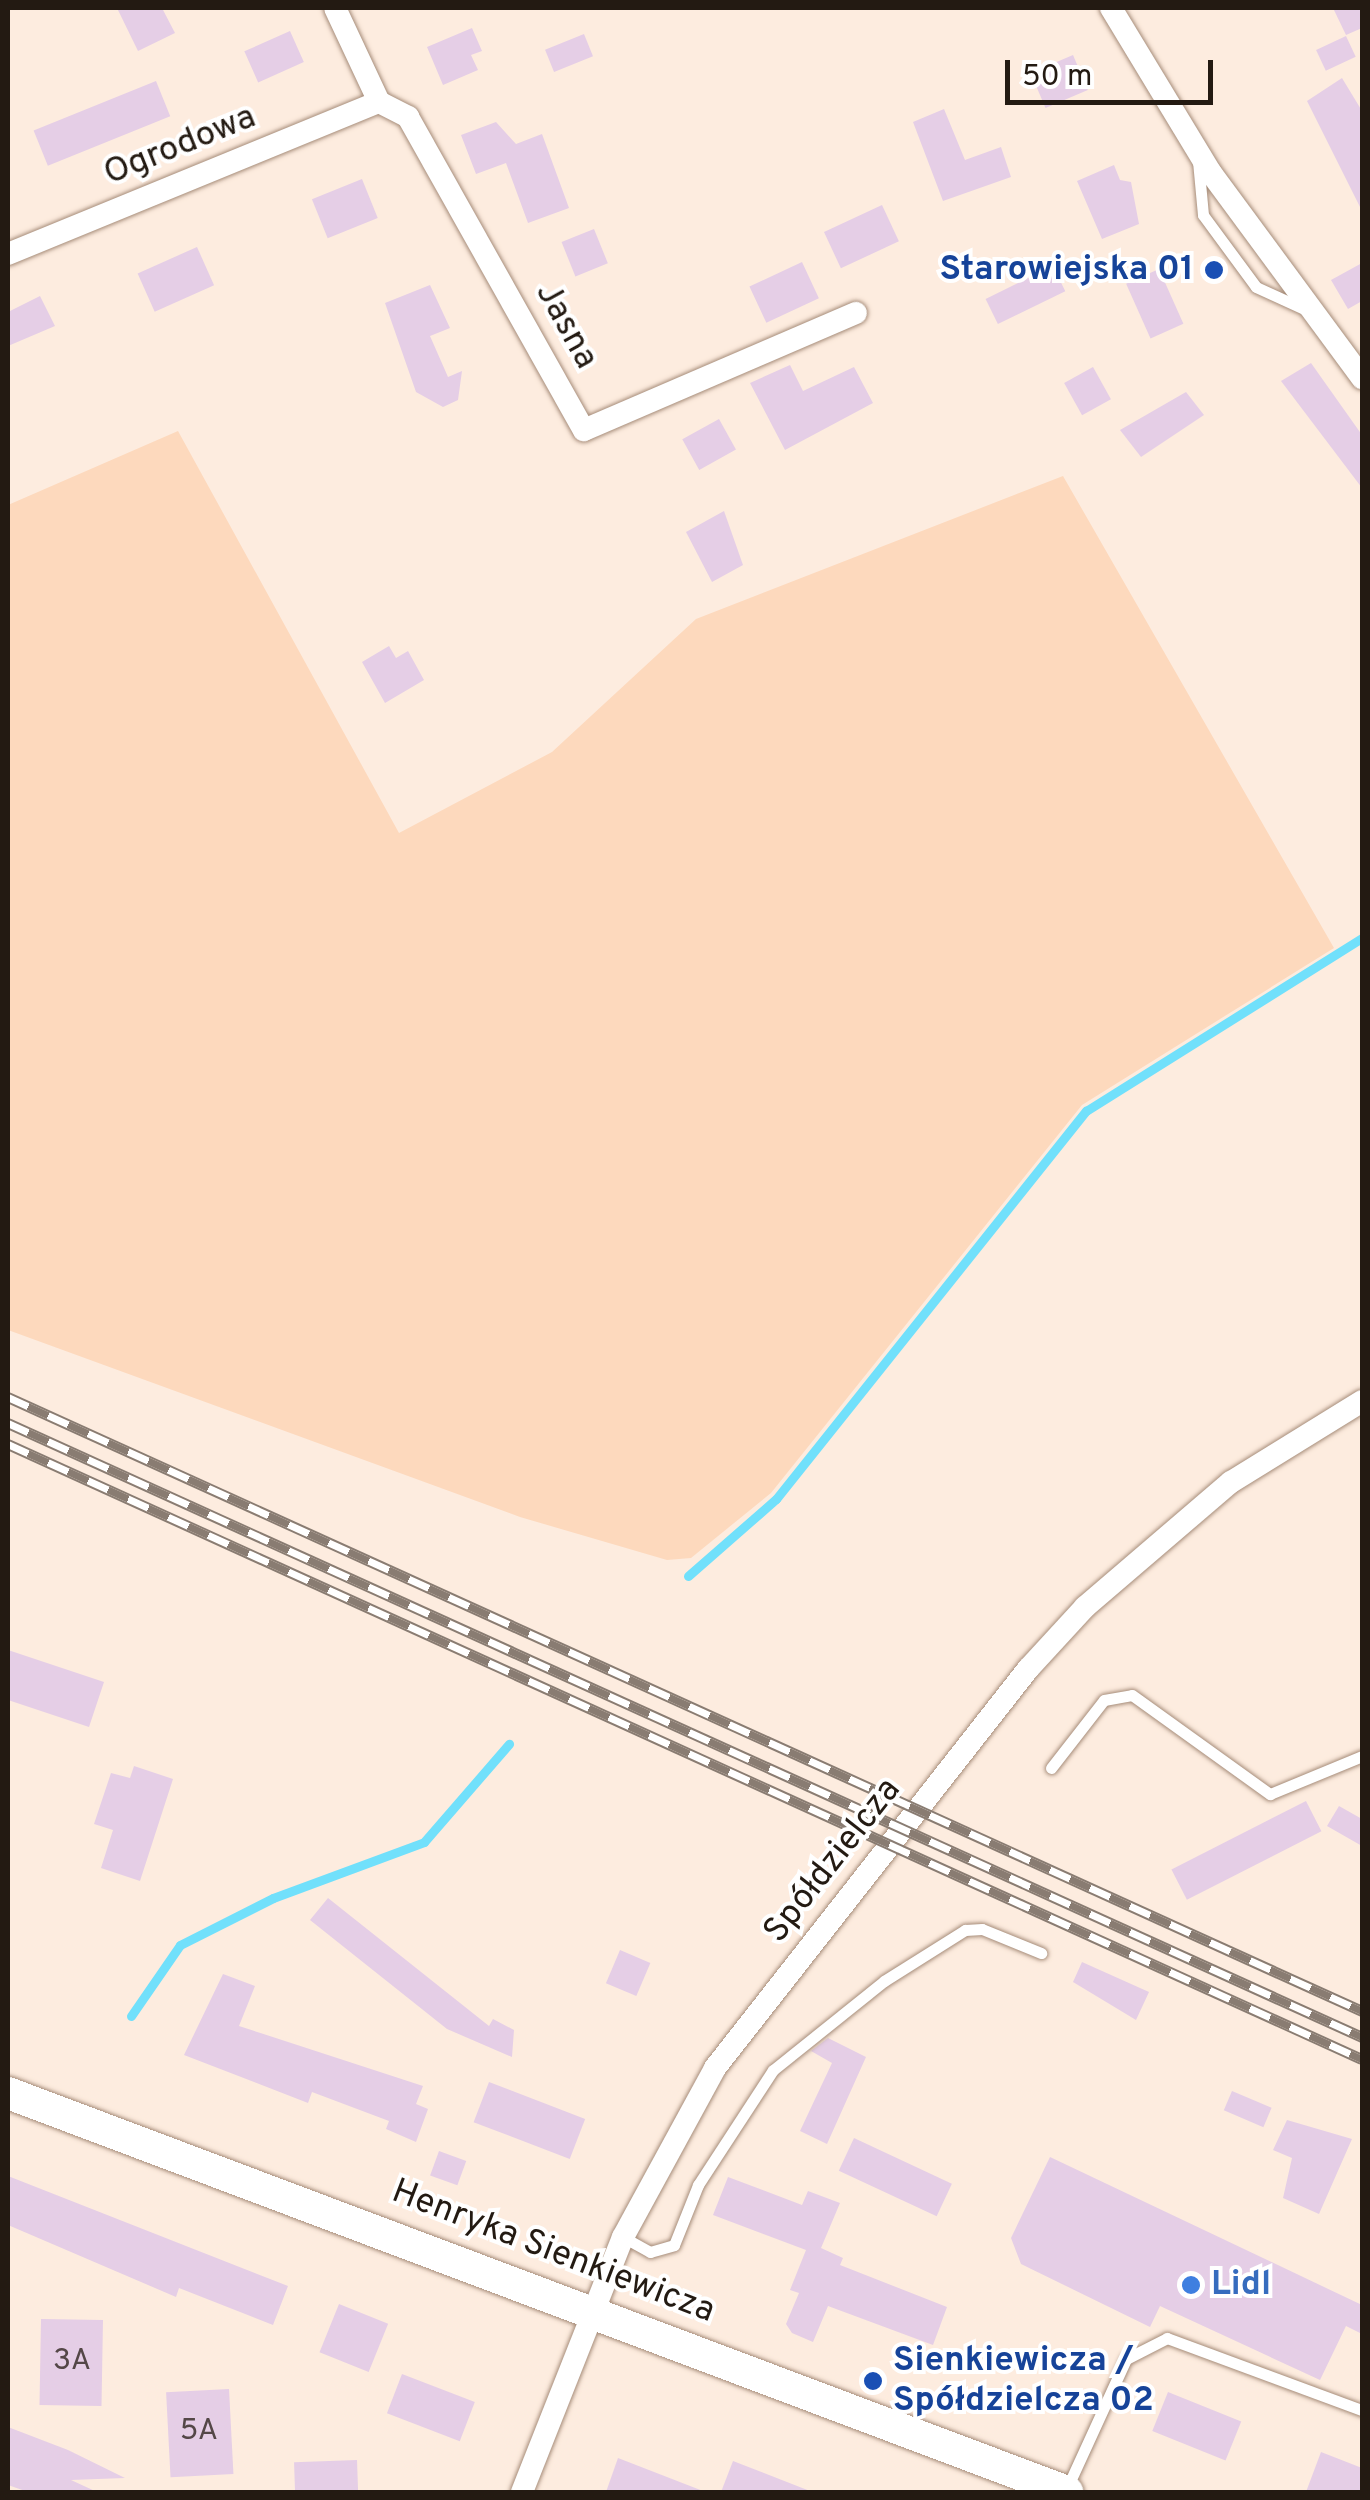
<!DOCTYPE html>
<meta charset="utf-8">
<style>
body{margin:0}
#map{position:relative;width:1370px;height:2500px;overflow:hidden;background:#fdecdf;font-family:Overpass,sans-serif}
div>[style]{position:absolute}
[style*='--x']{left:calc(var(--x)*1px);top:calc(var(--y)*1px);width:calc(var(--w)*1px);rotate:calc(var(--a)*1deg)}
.green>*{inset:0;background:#fdd9bd}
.stream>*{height:9px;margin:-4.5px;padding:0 4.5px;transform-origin:4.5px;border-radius:4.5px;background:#71e0fb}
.building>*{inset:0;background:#e5cee6;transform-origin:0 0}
.roads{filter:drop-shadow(0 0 2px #a68c79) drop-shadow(0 0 2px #a68c79)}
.lane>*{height:11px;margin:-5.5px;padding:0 5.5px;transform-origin:5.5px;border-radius:5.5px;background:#fff}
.street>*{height:22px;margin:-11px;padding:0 11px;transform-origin:11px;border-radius:11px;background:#fff}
.secondary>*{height:32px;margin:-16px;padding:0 16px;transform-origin:16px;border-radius:16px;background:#fff}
.rail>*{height:11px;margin-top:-5.5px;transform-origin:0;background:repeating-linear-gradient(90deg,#fff 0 22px,#897c72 0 44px);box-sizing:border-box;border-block:2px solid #897c72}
.dots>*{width:28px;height:28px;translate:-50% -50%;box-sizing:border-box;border:5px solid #fff;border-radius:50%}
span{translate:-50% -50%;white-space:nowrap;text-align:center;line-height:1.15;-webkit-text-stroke:8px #fff;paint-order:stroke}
.number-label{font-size:30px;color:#544747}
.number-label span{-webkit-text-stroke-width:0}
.street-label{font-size:35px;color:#231a12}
.transit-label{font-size:35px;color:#164399;font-weight:700}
.right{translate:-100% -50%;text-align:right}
.left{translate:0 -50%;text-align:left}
.shop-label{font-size:35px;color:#366cbe;font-weight:700}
.frame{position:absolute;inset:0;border:10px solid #231a12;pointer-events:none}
.scale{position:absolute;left:1005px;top:60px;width:208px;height:45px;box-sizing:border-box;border:5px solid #231a12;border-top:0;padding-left:12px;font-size:30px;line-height:35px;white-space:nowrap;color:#231a12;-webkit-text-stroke:8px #fff;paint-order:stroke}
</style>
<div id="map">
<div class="green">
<i style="clip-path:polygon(178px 431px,399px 833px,552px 752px,696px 619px,1063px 476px,1334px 948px,1082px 1105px,771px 1493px,691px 1558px,667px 1560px,520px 1517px,8px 1330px,8px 505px)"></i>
</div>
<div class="stream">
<i style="--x:688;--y:1576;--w:117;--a:-41.2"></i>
<i style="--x:776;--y:1499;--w:497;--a:-51.4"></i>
<i style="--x:1086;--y:1111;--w:326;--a:-32.1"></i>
<i style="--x:131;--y:2016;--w:86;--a:-55.4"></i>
<i style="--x:180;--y:1945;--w:104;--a:-26.8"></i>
<i style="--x:273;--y:1898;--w:161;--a:-20.3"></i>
<i style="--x:424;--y:1842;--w:130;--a:-49.1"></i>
</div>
<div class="building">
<i style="clip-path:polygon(117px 8px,162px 8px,175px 33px,138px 51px)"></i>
<i style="clip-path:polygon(1333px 8px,1362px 8px,1362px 28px,1346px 35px)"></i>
<i style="clip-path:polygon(472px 28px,482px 51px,471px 55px,478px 70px,443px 85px,427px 47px)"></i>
<i style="left:290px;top:31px;width:34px;height:50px;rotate:66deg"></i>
<i style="left:584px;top:34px;width:24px;height:42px;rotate:68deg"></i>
<i style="left:1346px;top:36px;width:23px;height:33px;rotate:65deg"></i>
<i style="left:1073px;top:55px;width:38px;height:46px;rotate:67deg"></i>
<i style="clip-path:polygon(1342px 78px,1362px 111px,1362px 211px,1307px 101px)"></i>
<i style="left:156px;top:81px;width:38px;height:132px;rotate:68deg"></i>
<i style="clip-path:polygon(944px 109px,965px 160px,1001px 147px,1011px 177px,943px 201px,913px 122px)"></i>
<i style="clip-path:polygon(496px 122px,516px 144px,542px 134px,569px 208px,528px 223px,506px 163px,476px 174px,461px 135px)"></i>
<i style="clip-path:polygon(1114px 165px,1120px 180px,1131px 182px,1139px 224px,1102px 239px,1077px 181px)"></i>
<i style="left:362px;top:179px;width:42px;height:54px;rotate:68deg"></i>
<i style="left:882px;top:205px;width:40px;height:64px;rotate:65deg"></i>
<i style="left:594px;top:229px;width:37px;height:35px;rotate:68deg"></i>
<i style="left:197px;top:247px;width:42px;height:65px;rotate:66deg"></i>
<i style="left:802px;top:262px;width:40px;height:58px;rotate:65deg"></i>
<i style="clip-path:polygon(1362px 263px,1362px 301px,1348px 309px,1331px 280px)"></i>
<i style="left:1053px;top:266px;width:28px;height:75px;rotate:64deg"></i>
<i style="left:1159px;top:269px;width:60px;height:36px;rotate:66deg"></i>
<i style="clip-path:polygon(430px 285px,450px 328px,430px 336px,448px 377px,462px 371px,458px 400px,443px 407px,416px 392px,385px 303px)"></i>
<i style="clip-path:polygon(40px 296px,55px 326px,8px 346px,8px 312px)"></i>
<i style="clip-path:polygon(1311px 363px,1362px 435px,1362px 488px,1281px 381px)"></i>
<i style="clip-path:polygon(790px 365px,803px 391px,854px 367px,873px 403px,785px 450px,750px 383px)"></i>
<i style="left:1093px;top:367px;width:37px;height:33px;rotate:61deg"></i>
<i style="clip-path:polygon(1186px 392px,1204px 415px,1141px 457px,1120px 430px)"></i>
<i style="left:719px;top:419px;width:35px;height:42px;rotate:61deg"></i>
<i style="clip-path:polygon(724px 511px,743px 565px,712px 582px,686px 532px)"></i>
<i style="clip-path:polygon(389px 646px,396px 658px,408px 651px,424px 680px,385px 703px,362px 662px)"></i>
<i style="clip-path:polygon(8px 1650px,104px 1682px,89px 1727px,8px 1700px)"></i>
<i style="clip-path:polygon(134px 1766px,173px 1779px,140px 1881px,101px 1868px,113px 1830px,94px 1824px,111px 1773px,130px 1778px)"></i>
<i style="left:1306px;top:1801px;width:34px;height:151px;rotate:63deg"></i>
<i style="clip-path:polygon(1339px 1806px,1362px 1819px,1362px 1846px,1327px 1826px)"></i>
<i style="clip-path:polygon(328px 1898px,489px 2026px,493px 2019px,514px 2030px,512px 2057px,447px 2029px,310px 1920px)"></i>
<i style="left:620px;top:1950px;width:33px;height:36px;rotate:23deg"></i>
<i style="clip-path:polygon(1082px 1962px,1149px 1992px,1136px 2020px,1073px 1982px)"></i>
<i style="clip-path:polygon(223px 1974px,255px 1986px,239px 2026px,423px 2086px,416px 2104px,428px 2109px,416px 2142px,386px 2129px,389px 2121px,312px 2092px,308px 2103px,184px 2055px)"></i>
<i style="clip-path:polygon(828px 2038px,866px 2057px,827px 2144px,800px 2131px,832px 2063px,811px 2051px)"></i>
<i style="left:489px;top:2082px;width:103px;height:43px;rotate:21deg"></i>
<i style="left:1232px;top:2091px;width:43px;height:21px;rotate:23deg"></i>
<i style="clip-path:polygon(1287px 2120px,1352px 2139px,1319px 2214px,1283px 2198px,1292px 2158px,1273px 2150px)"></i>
<i style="left:854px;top:2138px;width:108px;height:36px;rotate:25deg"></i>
<i style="left:439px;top:2151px;width:29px;height:26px;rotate:20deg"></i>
<i style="clip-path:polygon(1050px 2157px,1362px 2305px,1362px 2334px,1346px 2326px,1320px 2380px,1160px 2306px,1150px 2327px,1021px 2264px,1011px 2238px)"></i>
<i style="clip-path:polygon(8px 2176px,288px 2286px,273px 2325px,179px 2288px,176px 2297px,8px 2225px)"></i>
<i style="clip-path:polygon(728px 2177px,802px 2205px,808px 2191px,840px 2203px,821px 2248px,843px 2258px,840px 2265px,947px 2307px,933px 2345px,828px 2306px,813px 2342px,792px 2333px,786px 2324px,799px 2293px,790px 2290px,806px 2250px,713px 2215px)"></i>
<i style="left:339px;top:2304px;width:53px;height:52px;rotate:22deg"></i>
<i style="left:41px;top:2319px;width:62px;height:86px;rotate:1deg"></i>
<i style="left:402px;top:2374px;width:78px;height:42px;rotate:21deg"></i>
<i style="left:229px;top:2389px;width:85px;height:63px;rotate:87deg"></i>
<i style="left:1168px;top:2392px;width:79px;height:42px;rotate:22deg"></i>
<i style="clip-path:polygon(8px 2427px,68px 2450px,125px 2478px,71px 2480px,97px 2492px,28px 2492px,8px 2485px)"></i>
<i style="clip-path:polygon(1321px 2452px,1362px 2468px,1362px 2492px,1306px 2492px)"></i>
<i style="clip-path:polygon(618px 2458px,703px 2491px,702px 2492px,606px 2492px)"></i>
<i style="left:357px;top:2460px;width:32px;height:63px;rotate:88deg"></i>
<i style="clip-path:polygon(733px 2461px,810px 2491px,810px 2492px,721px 2492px)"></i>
</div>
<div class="roads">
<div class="lane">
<i style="--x:1198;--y:161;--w:54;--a:84.7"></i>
<i style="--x:1203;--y:215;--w:89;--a:53.6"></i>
<i style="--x:1256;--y:287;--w:53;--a:24.6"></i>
<i style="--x:1051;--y:1768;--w:86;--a:-52.1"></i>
<i style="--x:1104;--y:1700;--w:28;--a:-10"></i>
<i style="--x:1132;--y:1695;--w:170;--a:35.7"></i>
<i style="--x:1270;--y:1794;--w:100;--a:-22.4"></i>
<i style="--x:623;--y:2237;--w:31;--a:29"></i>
<i style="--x:650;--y:2252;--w:25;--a:-16"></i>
<i style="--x:674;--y:2245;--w:65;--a:-68.2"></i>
<i style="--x:698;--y:2185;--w:137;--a:-56.9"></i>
<i style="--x:773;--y:2070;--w:142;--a:-38.7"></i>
<i style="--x:884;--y:1981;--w:96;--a:-32.2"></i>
<i style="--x:965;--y:1930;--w:17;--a:-3"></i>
<i style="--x:982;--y:1929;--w:64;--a:22.1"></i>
<i style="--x:1067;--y:2488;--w:142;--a:-65.4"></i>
<i style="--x:1126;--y:2359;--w:46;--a:-27.1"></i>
<i style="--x:1167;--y:2338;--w:208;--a:20.3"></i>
</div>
<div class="street">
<i style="--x:335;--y:8;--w:104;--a:64.9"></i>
<i style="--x:379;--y:102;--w:33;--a:27"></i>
<i style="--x:408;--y:117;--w:359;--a:60.7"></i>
<i style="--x:584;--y:430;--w:296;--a:-23.3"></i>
<i style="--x:1111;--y:8;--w:193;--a:58.8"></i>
<i style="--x:1211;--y:173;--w:255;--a:53.6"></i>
<i style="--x:8;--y:254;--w:401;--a:-22.3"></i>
<i style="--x:522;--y:2492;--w:274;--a:-68.4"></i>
<i style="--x:623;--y:2237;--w:192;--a:-61.4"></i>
<i style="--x:715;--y:2068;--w:507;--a:-51.89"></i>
<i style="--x:1028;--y:1669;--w:84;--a:-47.4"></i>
<i style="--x:1085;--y:1607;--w:192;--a:-40.6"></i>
<i style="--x:1231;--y:1482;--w:154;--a:-31.7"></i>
</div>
<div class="secondary">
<i style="--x:8;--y:2093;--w:1132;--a:20.64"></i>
</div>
</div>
<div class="rail">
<i style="--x:8;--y:1397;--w:1487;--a:24.39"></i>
<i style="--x:8;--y:1423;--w:1487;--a:24.39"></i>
<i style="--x:8;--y:1444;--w:1487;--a:24.43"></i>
</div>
<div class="dots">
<i style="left:1214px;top:270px;background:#1a4fb4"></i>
<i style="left:1191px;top:2285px;background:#3f7fe0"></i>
<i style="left:873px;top:2381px;background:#1a4fb4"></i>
</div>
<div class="number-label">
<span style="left:72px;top:2362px">3A</span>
<span style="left:199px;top:2432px">5A</span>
</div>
<div class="street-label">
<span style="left:180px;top:146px;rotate:-22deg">Ogrodowa</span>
<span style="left:566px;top:326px;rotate:61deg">Jasna</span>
<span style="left:833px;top:1861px;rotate:-52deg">Spółdzielcza</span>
<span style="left:553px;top:2252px;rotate:21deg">Henryka Sienkiewicza</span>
</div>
<div class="transit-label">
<span class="right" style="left:1194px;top:270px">Starowiejska 01</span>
<span class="left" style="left:893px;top:2381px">Sienkiewicza /<br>Spółdzielcza 02</span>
</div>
<div class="shop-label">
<span class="left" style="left:1211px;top:2285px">Lidl</span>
</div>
<div class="frame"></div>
<div class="scale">50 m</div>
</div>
